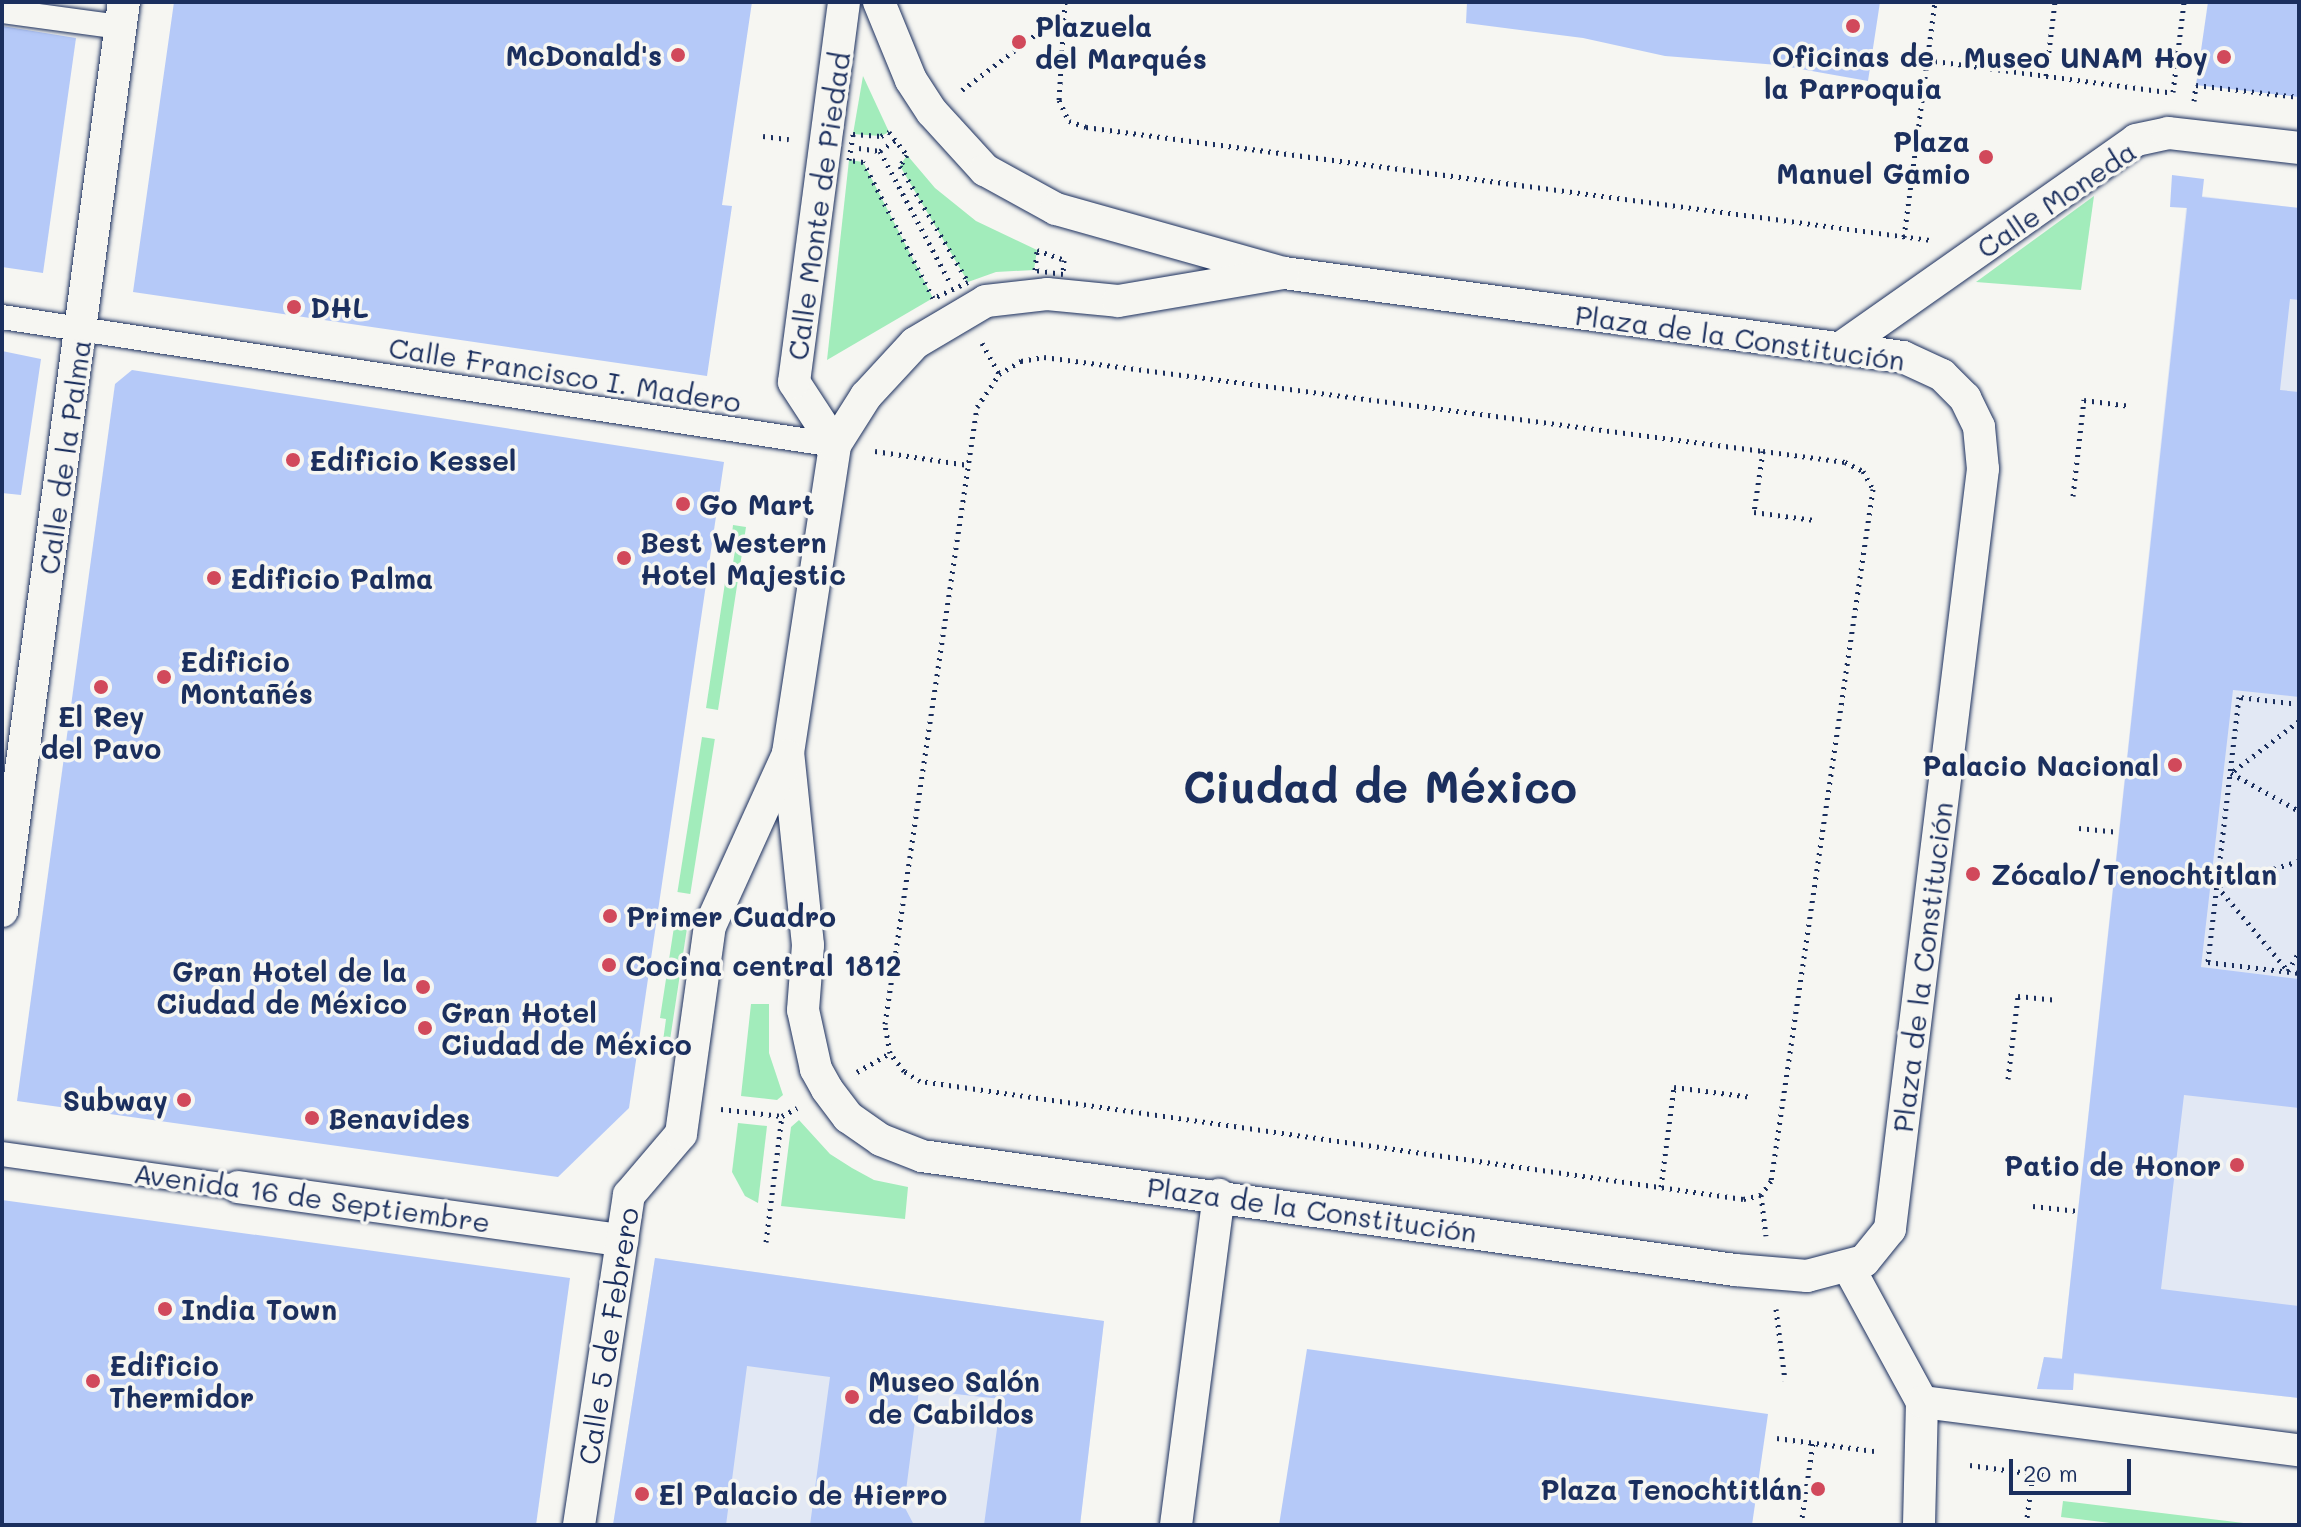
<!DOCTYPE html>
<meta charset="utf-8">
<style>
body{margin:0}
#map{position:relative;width:2301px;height:1527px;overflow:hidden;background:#f6f6f2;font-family:Mali,sans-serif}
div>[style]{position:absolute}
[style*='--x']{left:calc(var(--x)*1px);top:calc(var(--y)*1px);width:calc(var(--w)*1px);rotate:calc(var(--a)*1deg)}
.built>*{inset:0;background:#e2e8f4}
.green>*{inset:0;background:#a2ecbb;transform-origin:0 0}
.building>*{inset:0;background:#b5c9f8}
.path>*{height:5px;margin-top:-2.5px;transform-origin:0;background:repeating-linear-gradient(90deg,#1b2f5e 0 2px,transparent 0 8px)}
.roads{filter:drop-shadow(0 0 2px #1b2f5e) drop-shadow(0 0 2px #1b2f5e)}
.pedestrian>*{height:24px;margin:-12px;padding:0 12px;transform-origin:12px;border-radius:12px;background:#f6f6f2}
.minor>*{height:32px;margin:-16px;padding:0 16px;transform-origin:16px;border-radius:16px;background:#f6f6f2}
.dots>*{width:22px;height:22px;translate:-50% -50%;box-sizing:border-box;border:4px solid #f6f6f2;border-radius:50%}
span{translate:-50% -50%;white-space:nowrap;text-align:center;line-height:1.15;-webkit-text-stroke:7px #f6f6f2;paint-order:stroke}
.poi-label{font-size:28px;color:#1b2f5e;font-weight:700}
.left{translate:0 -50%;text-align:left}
.right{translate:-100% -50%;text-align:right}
.street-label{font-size:28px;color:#1b2f5e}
.town-label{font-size:44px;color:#1b2f5e;font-weight:700}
.frame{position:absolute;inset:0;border:4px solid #1b2f5e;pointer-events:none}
.scale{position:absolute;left:2009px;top:1459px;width:122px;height:36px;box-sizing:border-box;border:4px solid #1b2f5e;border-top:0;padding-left:10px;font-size:24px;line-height:28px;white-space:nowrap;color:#1b2f5e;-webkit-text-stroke:6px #f6f6f2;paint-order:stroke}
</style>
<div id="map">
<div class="built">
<i style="clip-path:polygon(2202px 196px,2299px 208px,2299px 1398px,2074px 1374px,2073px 1390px,2037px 1389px,2044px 1357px,2062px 1358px,2186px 208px)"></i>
<i style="clip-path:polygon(655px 1258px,1104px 1321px,1080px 1525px,613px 1525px)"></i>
</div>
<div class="green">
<i style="clip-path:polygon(863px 76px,889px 132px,881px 136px,853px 134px)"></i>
<i style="clip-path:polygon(907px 155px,935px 188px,976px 221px,1037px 250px,1034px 270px,996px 272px,968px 282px,900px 166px)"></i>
<i style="clip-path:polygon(849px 160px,863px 162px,933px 298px,827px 360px)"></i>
<i style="clip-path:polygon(2094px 196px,2081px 290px,1976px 282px)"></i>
<i style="clip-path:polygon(733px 525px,746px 527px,718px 710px,706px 708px,728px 563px,733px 563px,736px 544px,731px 542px)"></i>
<i style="left:702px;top:737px;width:13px;height:157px;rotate:9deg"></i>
<i style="clip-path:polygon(676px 914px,689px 915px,668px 1053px,656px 1051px,657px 1040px,663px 1041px,666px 1019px,660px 1018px)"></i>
<i style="clip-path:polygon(751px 1004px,769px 1004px,769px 1053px,783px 1095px,777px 1100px,741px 1096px)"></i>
<i style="clip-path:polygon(799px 1120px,830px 1154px,852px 1168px,874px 1180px,908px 1187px,905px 1219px,781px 1206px,791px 1127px)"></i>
<i style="clip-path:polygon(738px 1123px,767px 1126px,758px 1203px,745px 1196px,732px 1172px)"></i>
<i style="clip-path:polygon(2063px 1501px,2260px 1525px,2127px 1525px,2061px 1517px)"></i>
</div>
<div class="building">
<i style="clip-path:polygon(174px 2px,752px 2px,722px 205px,732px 206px,707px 376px,133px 292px)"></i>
<i style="clip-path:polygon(1467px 2px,1880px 2px,1868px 81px,1778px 65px,1665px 56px,1583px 38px,1466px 23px)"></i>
<i style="clip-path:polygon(2208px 2px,2299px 2px,2299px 97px,2196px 85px)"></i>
<i style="clip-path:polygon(2px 26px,76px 38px,43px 273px,2px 267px)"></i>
<i style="clip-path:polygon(2172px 175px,2204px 179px,2202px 197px,2299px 208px,2299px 300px,2290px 299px,2280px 390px,2299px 392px,2299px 697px,2233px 690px,2201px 967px,2299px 979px,2299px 1108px,2184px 1095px,2161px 1289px,2299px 1306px,2299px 1398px,2074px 1373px,2073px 1390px,2037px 1389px,2044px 1357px,2062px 1359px,2187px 208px,2170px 207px)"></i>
<i style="clip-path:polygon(2px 351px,41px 359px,21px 495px,2px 493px)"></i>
<i style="clip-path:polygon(132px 370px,724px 462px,629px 1108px,558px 1177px,17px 1101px,115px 384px)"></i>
<i style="clip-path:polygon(2px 1200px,570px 1278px,536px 1525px,2px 1525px)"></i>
<i style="clip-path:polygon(655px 1258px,1104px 1321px,1080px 1525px,984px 1525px,1001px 1399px,919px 1390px,904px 1506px,914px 1525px,810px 1525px,830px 1377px,747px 1366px,726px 1525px,613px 1525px)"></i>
<i style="clip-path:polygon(1307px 1349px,1768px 1414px,1752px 1525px,1279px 1525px)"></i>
</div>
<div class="path">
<i style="--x:1065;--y:2;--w:98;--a:93.5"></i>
<i style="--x:1059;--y:100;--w:23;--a:65"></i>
<i style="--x:1069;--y:121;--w:18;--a:19"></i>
<i style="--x:1086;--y:127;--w:853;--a:7.62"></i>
<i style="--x:1927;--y:60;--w:248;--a:7.6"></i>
<i style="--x:2046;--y:76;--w:75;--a:-83.1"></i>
<i style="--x:962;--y:90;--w:126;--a:-37"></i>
<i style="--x:2173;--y:92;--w:91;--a:-83"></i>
<i style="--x:2194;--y:101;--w:16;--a:-83"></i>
<i style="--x:2196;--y:85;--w:104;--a:6.6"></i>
<i style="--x:889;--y:132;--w:29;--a:52"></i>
<i style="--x:907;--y:155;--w:13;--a:122"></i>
<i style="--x:900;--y:166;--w:134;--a:59.6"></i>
<i style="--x:968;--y:282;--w:38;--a:155"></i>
<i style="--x:933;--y:298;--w:153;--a:-117.2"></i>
<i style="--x:863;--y:162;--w:14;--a:-172"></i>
<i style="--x:849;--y:160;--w:26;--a:-81"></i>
<i style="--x:853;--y:134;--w:28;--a:4"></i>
<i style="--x:881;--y:136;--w:9;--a:-27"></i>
<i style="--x:763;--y:136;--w:26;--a:7"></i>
<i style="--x:859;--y:148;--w:21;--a:8"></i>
<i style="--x:880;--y:151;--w:21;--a:-35"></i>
<i style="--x:880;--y:151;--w:147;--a:62"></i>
<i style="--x:1904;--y:237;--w:237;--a:-82.5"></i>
<i style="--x:1037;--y:250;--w:29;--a:20"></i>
<i style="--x:1064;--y:260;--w:14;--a:94"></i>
<i style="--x:1063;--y:274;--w:28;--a:-172"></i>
<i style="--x:1035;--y:270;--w:20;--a:-84"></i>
<i style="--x:982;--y:343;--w:35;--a:61"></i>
<i style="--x:1044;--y:357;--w:725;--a:7.45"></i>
<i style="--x:1763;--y:451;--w:83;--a:7.6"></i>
<i style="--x:1845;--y:462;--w:20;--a:27"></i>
<i style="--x:1863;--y:471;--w:21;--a:61"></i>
<i style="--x:1873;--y:489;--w:699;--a:98.38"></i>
<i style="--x:1771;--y:1181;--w:17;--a:126"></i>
<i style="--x:1761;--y:1195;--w:18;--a:167"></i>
<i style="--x:1743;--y:1199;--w:831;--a:-171.84"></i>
<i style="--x:920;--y:1081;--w:19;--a:-148"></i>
<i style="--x:904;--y:1071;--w:23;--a:-128"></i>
<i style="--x:890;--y:1053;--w:29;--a:-100"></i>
<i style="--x:885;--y:1024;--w:624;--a:-81.52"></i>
<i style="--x:977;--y:407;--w:40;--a:-56"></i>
<i style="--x:999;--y:374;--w:26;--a:-31"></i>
<i style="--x:1021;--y:361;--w:23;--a:-10"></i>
<i style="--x:875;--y:451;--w:94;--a:8.6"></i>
<i style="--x:1763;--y:451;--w:62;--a:98.4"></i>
<i style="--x:1754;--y:512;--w:61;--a:7.6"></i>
<i style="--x:2073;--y:496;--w:97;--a:-83.5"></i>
<i style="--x:2084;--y:400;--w:47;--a:7.3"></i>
<i style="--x:2299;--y:704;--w:60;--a:-173.3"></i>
<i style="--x:2239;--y:697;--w:267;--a:96.7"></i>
<i style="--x:2208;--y:962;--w:92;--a:6.9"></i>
<i style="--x:2299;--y:721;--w:86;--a:142.6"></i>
<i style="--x:2231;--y:773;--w:78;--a:29.2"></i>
<i style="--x:2079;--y:828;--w:40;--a:5.7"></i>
<i style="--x:2299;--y:861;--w:86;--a:163"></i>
<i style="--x:2217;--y:886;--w:111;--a:50.1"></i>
<i style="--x:2288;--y:971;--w:22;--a:-60"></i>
<i style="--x:857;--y:1072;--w:38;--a:-30"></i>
<i style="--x:2008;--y:1079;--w:84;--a:-83.1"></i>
<i style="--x:2018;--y:996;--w:40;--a:5.7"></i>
<i style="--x:721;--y:1109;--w:61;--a:6.5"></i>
<i style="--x:782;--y:1116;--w:17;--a:-28"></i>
<i style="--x:1661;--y:1187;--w:101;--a:-82.6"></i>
<i style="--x:1674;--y:1087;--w:79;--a:7.3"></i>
<i style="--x:1761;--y:1195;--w:41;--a:83"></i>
<i style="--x:2033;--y:1206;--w:45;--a:6.3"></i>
<i style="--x:766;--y:1242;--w:127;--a:-82.8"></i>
<i style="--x:1776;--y:1309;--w:72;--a:82.8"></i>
<i style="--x:1777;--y:1438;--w:98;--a:7.6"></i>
<i style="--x:1970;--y:1465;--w:87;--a:7.9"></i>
<i style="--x:1801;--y:1525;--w:83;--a:-81.7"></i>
<i style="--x:2026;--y:1525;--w:51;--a:-82.2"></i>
</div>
<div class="roads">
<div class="pedestrian">
<i style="--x:2;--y:11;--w:119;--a:7.7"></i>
<i style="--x:2;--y:317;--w:843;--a:8.74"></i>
<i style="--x:2;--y:1154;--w:238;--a:8"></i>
</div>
<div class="minor">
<i style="--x:879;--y:2;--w:84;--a:67.7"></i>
<i style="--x:911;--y:80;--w:38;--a:57"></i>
<i style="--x:932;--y:112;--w:79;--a:47.6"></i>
<i style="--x:985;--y:170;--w:81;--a:28.8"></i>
<i style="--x:1056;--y:209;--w:230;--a:15.7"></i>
<i style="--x:1284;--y:273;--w:625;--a:7.73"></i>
<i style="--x:1903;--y:357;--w:43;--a:24.8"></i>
<i style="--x:1942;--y:375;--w:33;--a:45"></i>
<i style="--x:1965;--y:398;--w:32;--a:64"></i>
<i style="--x:1979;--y:427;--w:42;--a:84.6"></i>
<i style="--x:1983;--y:469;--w:766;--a:96.98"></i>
<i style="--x:1890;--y:1229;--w:41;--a:129.1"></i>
<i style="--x:1864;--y:1261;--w:59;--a:165.3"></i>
<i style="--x:1807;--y:1276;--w:72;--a:-175.2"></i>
<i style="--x:1735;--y:1270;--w:821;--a:-172.02"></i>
<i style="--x:922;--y:1156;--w:44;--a:-158.7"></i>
<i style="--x:881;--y:1140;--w:40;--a:-145.1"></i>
<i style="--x:848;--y:1117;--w:35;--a:-127"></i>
<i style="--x:827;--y:1089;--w:23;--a:-119"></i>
<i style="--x:816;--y:1069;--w:60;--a:-102.4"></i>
<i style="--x:803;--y:1010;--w:65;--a:-85.6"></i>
<i style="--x:808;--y:945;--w:193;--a:-95.9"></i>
<i style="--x:788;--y:753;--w:312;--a:-81.3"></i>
<i style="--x:835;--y:445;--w:58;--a:-57.7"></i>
<i style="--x:866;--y:396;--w:72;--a:-47.2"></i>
<i style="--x:915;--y:343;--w:82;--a:-30.6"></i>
<i style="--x:986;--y:301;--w:61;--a:-6.5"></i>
<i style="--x:1047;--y:294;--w:71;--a:5.6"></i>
<i style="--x:1118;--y:301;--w:168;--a:-9.6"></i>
<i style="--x:1839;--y:349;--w:363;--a:-35.1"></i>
<i style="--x:2136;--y:140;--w:33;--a:-12"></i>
<i style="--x:2168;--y:133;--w:132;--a:6.5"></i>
<i style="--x:835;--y:445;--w:75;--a:-123.1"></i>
<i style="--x:794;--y:382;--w:383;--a:-82.5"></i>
<i style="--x:2;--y:911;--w:917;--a:-82.36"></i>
<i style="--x:238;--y:1187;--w:388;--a:7.9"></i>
<i style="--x:1849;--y:1268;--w:153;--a:61.4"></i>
<i style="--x:1922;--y:1402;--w:123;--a:91.4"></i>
<i style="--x:1922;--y:1402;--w:380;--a:7.3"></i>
<i style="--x:579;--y:1525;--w:334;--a:-81.4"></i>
<i style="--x:629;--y:1195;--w:80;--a:-49.6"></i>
<i style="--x:681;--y:1134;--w:210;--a:-82.1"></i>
<i style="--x:710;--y:926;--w:187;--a:-65.6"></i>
<i style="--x:1176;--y:1525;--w:333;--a:-82.6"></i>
</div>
</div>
<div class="dots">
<i style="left:1853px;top:26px;background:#d1495b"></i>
<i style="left:1019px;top:42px;background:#d1495b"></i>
<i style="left:678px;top:55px;background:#d1495b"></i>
<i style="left:2224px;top:57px;background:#d1495b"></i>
<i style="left:1986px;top:157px;background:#d1495b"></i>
<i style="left:294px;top:307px;background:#d1495b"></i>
<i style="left:293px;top:460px;background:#d1495b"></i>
<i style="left:683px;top:504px;background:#d1495b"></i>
<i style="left:624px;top:558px;background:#d1495b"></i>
<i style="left:214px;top:578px;background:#d1495b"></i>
<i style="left:164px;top:677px;background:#d1495b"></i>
<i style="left:101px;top:687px;background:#d1495b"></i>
<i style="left:2175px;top:765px;background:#d1495b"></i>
<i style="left:1973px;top:874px;background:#d1495b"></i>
<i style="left:610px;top:916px;background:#d1495b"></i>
<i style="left:609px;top:965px;background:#d1495b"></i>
<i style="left:423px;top:987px;background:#d1495b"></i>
<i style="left:425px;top:1028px;background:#d1495b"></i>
<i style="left:184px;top:1100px;background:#d1495b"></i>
<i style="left:312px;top:1118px;background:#d1495b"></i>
<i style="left:2237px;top:1165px;background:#d1495b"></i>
<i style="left:165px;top:1309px;background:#d1495b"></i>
<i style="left:93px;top:1381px;background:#d1495b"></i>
<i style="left:852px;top:1397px;background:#d1495b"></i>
<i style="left:1818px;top:1489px;background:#d1495b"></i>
<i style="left:642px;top:1494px;background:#d1495b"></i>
</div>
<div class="poi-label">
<span class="left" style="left:1035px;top:42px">Plazuela<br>del Marqués</span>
<span class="right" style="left:662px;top:55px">McDonald's</span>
<span style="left:1853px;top:72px">Oficinas de<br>la Parroquia</span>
<span class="right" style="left:2208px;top:57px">Museo UNAM Hoy</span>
<span class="right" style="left:1970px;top:157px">Plaza<br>Manuel Gamio</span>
<span class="left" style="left:310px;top:307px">DHL</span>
<span class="left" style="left:309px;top:460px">Edificio Kessel</span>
<span class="left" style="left:699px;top:504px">Go Mart</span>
<span class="left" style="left:640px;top:558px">Best Western<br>Hotel Majestic</span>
<span class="left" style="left:230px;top:578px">Edificio Palma</span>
<span class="left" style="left:180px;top:677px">Edificio<br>Montañés</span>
<span style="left:101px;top:732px">El Rey<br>del Pavo</span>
<span class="right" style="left:2159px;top:765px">Palacio Nacional</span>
<span class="left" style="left:1991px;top:874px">Zócalo/Tenochtitlan</span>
<span class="left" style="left:626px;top:916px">Primer Cuadro</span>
<span class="left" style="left:625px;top:965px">Cocina central 1812</span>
<span class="right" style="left:407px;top:987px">Gran Hotel de la<br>Ciudad de México</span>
<span class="left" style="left:441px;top:1028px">Gran Hotel<br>Ciudad de México</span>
<span class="right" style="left:168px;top:1100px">Subway</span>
<span class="left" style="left:328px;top:1118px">Benavides</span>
<span class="right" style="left:2221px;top:1165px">Patio de Honor</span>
<span class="left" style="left:181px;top:1309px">India Town</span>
<span class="left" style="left:109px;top:1381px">Edificio<br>Thermidor</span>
<span class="left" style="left:868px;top:1397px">Museo Salón<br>de Cabildos</span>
<span class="right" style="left:1802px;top:1489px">Plaza Tenochtitlán</span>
<span class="left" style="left:658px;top:1494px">El Palacio de Hierro</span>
</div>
<div class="street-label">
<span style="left:2056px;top:199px;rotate:-34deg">Calle Moneda</span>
<span style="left:818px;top:206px;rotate:-82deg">Calle Monte de Piedad</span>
<span style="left:1740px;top:337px;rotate:8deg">Plaza de la Constitución</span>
<span style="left:565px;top:374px;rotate:9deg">Calle Francisco I. Madero</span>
<span style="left:64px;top:457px;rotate:-82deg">Calle de la Palma</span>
<span style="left:1922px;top:967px;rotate:-83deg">Plaza de la Constitución</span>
<span style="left:312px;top:1197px;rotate:8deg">Avenida 16 de Septiembre</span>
<span style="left:1312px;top:1209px;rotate:8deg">Plaza de la Constitución</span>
<span style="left:608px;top:1336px;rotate:-81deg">Calle 5 de Febrero</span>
</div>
<div class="town-label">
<span style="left:1380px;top:786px">Ciudad de México</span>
</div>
<div class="frame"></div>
<div class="scale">20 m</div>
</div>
